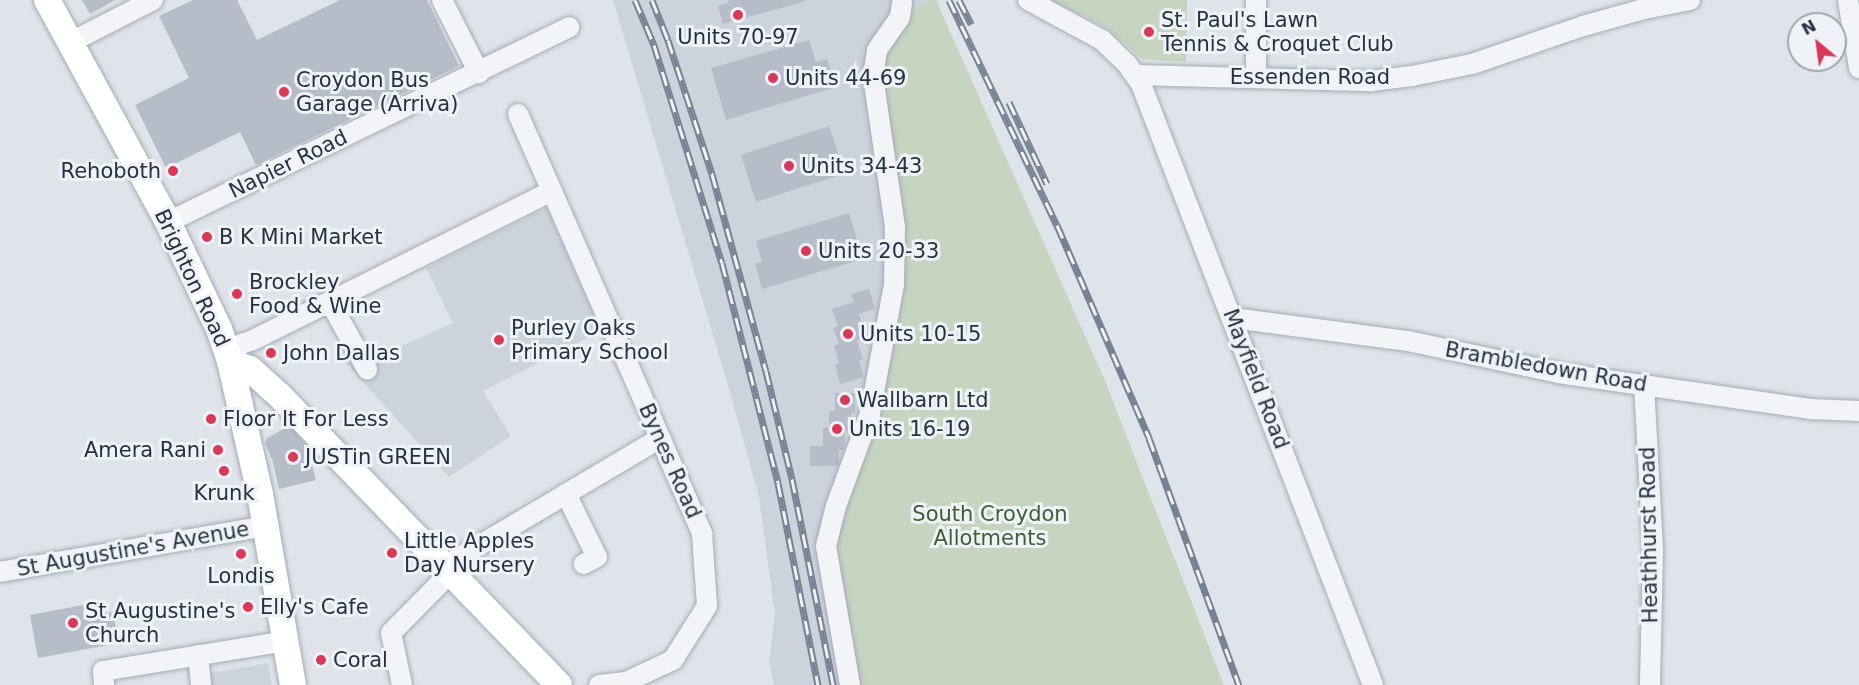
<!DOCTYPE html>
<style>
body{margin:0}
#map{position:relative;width:1859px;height:685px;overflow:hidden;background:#dfe4ea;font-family:"DejaVu Sans",sans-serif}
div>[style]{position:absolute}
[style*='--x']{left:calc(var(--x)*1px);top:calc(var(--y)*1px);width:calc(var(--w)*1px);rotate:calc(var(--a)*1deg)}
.built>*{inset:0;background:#cdd3dc}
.green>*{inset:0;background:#c5d5bf}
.building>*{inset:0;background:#b6bdc8}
.roads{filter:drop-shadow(0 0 2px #a4abb5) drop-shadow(0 0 2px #a4abb5)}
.minor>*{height:20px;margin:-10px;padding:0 10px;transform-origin:10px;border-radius:10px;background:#f2f4f8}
.major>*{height:26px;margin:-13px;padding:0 13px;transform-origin:13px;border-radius:13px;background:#fff}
.rail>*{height:7px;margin-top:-3.5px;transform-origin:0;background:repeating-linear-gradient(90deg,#eff3f7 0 14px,#778395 0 28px);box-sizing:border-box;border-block:2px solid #778395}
.dots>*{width:16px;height:16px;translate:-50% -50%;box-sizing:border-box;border:3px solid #eff3f7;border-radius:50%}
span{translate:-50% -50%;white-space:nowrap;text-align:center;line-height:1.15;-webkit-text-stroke:6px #eff3f7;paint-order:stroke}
.poi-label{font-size:21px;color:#263243}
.left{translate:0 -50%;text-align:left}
.right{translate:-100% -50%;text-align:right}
.street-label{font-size:21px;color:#263243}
.park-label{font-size:21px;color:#3c6032}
.north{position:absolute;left:1787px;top:12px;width:60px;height:60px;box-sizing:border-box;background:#eff3f7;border:2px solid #9fa6af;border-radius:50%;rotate:331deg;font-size:16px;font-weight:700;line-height:24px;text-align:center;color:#263243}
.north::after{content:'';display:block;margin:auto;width:21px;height:27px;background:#db3856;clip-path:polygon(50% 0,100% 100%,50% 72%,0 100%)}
</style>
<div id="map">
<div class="built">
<i style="clip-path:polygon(613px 0,932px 0,887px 23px,862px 85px,890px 253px,867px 386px,837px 486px,846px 685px,774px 685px,769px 663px,775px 614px,759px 497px,727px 382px)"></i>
<i style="clip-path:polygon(547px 208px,601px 331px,483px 391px,511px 436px,449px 477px,345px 362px,342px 350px,377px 357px,453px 323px,426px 268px)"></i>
<i style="clip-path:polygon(268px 663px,272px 685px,207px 685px,206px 674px)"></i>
</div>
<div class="green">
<i style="clip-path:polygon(932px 0,936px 0,1105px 381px,1224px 685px,846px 685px,817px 533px,837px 486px,869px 385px,891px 252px,862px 85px,887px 23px)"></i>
<i style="clip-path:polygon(1050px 0,1187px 0,1186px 62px,1142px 59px,1104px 26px)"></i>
</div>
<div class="building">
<i style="clip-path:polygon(82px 0,115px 0,90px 14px)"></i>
<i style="clip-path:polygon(193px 0,237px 0,257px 40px,340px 0,427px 0,459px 66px,256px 165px,240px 132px,166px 168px,135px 105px,189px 78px,159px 16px)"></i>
<i style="clip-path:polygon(728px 0,806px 0,806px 1px,723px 24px,718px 6px,728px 3px)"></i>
<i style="clip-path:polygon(809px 40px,816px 62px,827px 59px,836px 87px,726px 120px,711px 68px)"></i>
<i style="clip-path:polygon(829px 126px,838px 153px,830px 156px,837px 176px,756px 202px,741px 155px)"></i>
<i style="clip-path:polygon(849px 213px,857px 239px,850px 241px,856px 261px,762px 289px,755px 264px,762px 261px,756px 241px)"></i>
<i style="clip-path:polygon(869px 289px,875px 308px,859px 314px,861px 321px,857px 323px,862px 339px,857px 341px,863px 359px,859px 361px,864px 377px,840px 384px,835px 365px,839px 364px,834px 346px,839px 344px,833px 328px,838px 326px,832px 309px,854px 302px,851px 294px)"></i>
<i style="clip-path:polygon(835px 393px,855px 393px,855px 413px,851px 413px,851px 431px,845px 431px,844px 450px,839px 450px,839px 466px,810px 466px,810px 446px,823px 446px,823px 428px,829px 428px,829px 411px,835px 411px)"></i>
<i style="clip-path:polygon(285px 428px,293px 429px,318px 460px,312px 465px,316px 480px,279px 489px,273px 462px,265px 443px,267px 438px)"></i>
<i style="clip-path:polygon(104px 601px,106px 613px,113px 612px,116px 630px,112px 631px,114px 644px,38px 658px,30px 615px)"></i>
</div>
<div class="roads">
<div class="minor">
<i style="--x:442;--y:0;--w:82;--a:63.1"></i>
<i style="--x:1028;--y:0;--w:84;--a:28.4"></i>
<i style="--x:1102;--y:40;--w:35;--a:44"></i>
<i style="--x:1127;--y:64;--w:24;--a:55"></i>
<i style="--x:1141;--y:84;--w:644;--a:68.89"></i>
<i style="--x:1848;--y:0;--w:69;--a:80.8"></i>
<i style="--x:71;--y:42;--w:92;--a:-27.1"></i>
<i style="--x:1135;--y:75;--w:236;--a:1.5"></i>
<i style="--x:1371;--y:81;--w:41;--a:-7"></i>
<i style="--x:1412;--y:76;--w:61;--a:-11.3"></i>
<i style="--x:1472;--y:64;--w:117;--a:-18.9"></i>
<i style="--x:1583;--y:26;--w:63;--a:-15.6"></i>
<i style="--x:1644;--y:9;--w:47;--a:-11.1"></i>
<i style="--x:1256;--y:78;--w:78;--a:-90"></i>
<i style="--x:518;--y:114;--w:459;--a:66.3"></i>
<i style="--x:702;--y:534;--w:72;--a:86"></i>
<i style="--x:707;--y:606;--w:64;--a:122.2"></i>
<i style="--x:673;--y:660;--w:52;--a:154.9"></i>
<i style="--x:626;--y:682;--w:27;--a:174"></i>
<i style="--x:168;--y:222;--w:446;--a:-25.9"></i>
<i style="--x:330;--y:302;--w:77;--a:61.1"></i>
<i style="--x:1233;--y:318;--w:177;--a:7.5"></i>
<i style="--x:1408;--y:341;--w:153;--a:12"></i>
<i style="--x:1558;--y:373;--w:255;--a:8.1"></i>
<i style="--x:1810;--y:409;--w:49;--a:2.3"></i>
<i style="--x:227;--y:349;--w:28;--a:-19"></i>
<i style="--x:253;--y:340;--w:334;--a:-26.5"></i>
<i style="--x:1644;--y:384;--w:167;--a:86.9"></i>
<i style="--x:1653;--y:551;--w:134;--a:91.3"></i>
<i style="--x:566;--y:494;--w:70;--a:63.8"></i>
<i style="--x:597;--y:557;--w:15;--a:152"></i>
<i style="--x:443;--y:567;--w:251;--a:-30.7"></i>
<i style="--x:0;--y:572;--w:271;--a:-9.8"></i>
<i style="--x:198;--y:655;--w:30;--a:84"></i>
<i style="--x:104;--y:685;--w:14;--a:-94"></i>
<i style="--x:103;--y:671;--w:185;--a:-9.3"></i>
<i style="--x:402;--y:685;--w:53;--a:-101.9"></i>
<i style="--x:391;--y:633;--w:84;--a:-45.5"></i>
<i style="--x:850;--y:685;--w:141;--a:-99.8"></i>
<i style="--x:826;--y:546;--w:41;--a:-76"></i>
<i style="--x:836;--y:506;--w:98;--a:-69.7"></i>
<i style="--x:870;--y:414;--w:132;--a:-79.5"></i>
<i style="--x:894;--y:284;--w:57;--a:-89"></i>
<i style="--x:895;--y:227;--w:153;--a:-98.3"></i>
<i style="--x:873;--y:76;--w:26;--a:-81"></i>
<i style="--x:877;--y:50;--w:40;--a:-55.1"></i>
<i style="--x:900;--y:17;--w:14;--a:-82"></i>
</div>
<div class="major">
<i style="--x:47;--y:0;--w:253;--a:61.4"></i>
<i style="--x:168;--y:222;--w:119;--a:64.5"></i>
<i style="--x:219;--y:329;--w:34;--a:71"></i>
<i style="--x:230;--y:361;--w:136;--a:77.3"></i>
<i style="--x:260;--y:494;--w:194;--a:80.2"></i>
<i style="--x:230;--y:361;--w:22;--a:22"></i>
<i style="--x:250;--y:369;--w:39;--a:42"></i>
<i style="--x:279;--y:395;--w:403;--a:46"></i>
</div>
</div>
<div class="rail">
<i style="--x:635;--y:0;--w:49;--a:67.1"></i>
<i style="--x:654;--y:45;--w:228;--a:72.7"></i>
<i style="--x:722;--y:263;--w:227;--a:75.7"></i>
<i style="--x:778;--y:483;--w:206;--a:78.8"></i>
<i style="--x:652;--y:0;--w:43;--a:68.2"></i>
<i style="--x:668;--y:40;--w:141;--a:71.8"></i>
<i style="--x:712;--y:174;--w:204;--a:74.7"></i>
<i style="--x:766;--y:371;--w:111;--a:76.5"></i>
<i style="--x:792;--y:479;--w:210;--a:78.7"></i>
<i style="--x:949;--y:0;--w:250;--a:64.4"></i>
<i style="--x:1057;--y:225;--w:232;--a:66.6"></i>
<i style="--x:1149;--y:438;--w:263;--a:70"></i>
<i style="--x:959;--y:0;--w:27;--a:63"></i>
<i style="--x:1009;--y:102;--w:90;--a:65.1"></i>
</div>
<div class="dots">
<i style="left:738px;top:15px;background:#db3856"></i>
<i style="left:1149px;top:32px;background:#db3856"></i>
<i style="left:773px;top:78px;background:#db3856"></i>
<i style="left:284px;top:92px;background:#db3856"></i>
<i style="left:789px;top:166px;background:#db3856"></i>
<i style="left:173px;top:171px;background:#db3856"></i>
<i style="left:207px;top:237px;background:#db3856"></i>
<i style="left:806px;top:251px;background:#db3856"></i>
<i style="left:237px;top:294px;background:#db3856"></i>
<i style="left:848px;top:334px;background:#db3856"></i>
<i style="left:499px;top:340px;background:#db3856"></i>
<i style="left:271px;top:353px;background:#db3856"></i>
<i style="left:845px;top:400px;background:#db3856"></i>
<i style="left:211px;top:419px;background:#db3856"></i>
<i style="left:837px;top:429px;background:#db3856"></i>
<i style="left:218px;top:450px;background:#db3856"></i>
<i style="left:293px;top:457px;background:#db3856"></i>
<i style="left:224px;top:471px;background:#db3856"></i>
<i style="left:392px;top:553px;background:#db3856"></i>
<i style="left:241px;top:554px;background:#db3856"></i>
<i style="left:248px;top:607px;background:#db3856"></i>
<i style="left:73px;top:623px;background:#db3856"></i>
<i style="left:321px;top:660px;background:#db3856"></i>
</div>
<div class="poi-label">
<span class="left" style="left:1161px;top:32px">St. Paul's Lawn<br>Tennis &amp; Croquet Club</span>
<span style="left:738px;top:37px">Units 70-97</span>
<span class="left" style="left:785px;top:78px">Units 44-69</span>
<span class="left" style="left:296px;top:92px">Croydon Bus<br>Garage (Arriva)</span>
<span class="left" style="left:801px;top:166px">Units 34-43</span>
<span class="right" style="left:161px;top:171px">Rehoboth</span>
<span class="left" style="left:219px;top:237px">B K Mini Market</span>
<span class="left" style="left:818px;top:251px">Units 20-33</span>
<span class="left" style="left:249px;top:294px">Brockley<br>Food &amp; Wine</span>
<span class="left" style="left:511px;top:340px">Purley Oaks<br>Primary School</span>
<span class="left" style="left:860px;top:334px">Units 10-15</span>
<span class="left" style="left:283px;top:353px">John Dallas</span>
<span class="left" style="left:857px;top:400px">Wallbarn Ltd</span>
<span class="left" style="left:223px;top:419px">Floor It For Less</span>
<span class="left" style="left:849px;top:429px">Units 16-19</span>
<span class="right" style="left:206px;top:450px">Amera Rani</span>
<span class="left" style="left:305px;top:457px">JUSTin GREEN</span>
<span style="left:224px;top:493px">Krunk</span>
<span class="left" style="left:404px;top:553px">Little Apples<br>Day Nursery</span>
<span style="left:241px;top:576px">Londis</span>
<span class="left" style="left:260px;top:607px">Elly's Cafe</span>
<span class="left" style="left:85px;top:623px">St Augustine's<br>Church</span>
<span class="left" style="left:333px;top:660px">Coral</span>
</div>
<div class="street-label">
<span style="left:1310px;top:77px">Essenden Road</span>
<span style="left:288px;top:164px;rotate:-26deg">Napier Road</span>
<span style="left:192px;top:278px;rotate:65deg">Brighton Road</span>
<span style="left:1546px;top:367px;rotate:10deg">Brambledown Road</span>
<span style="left:1256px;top:379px;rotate:69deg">Mayfield Road</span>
<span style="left:670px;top:461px;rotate:66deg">Bynes Road</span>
<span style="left:1649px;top:535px;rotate:-91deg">Heathhurst Road</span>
<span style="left:133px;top:549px;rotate:-10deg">St Augustine's Avenue</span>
</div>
<div class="park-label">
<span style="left:990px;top:526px">South Croydon<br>Allotments</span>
</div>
<div class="north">N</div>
</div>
